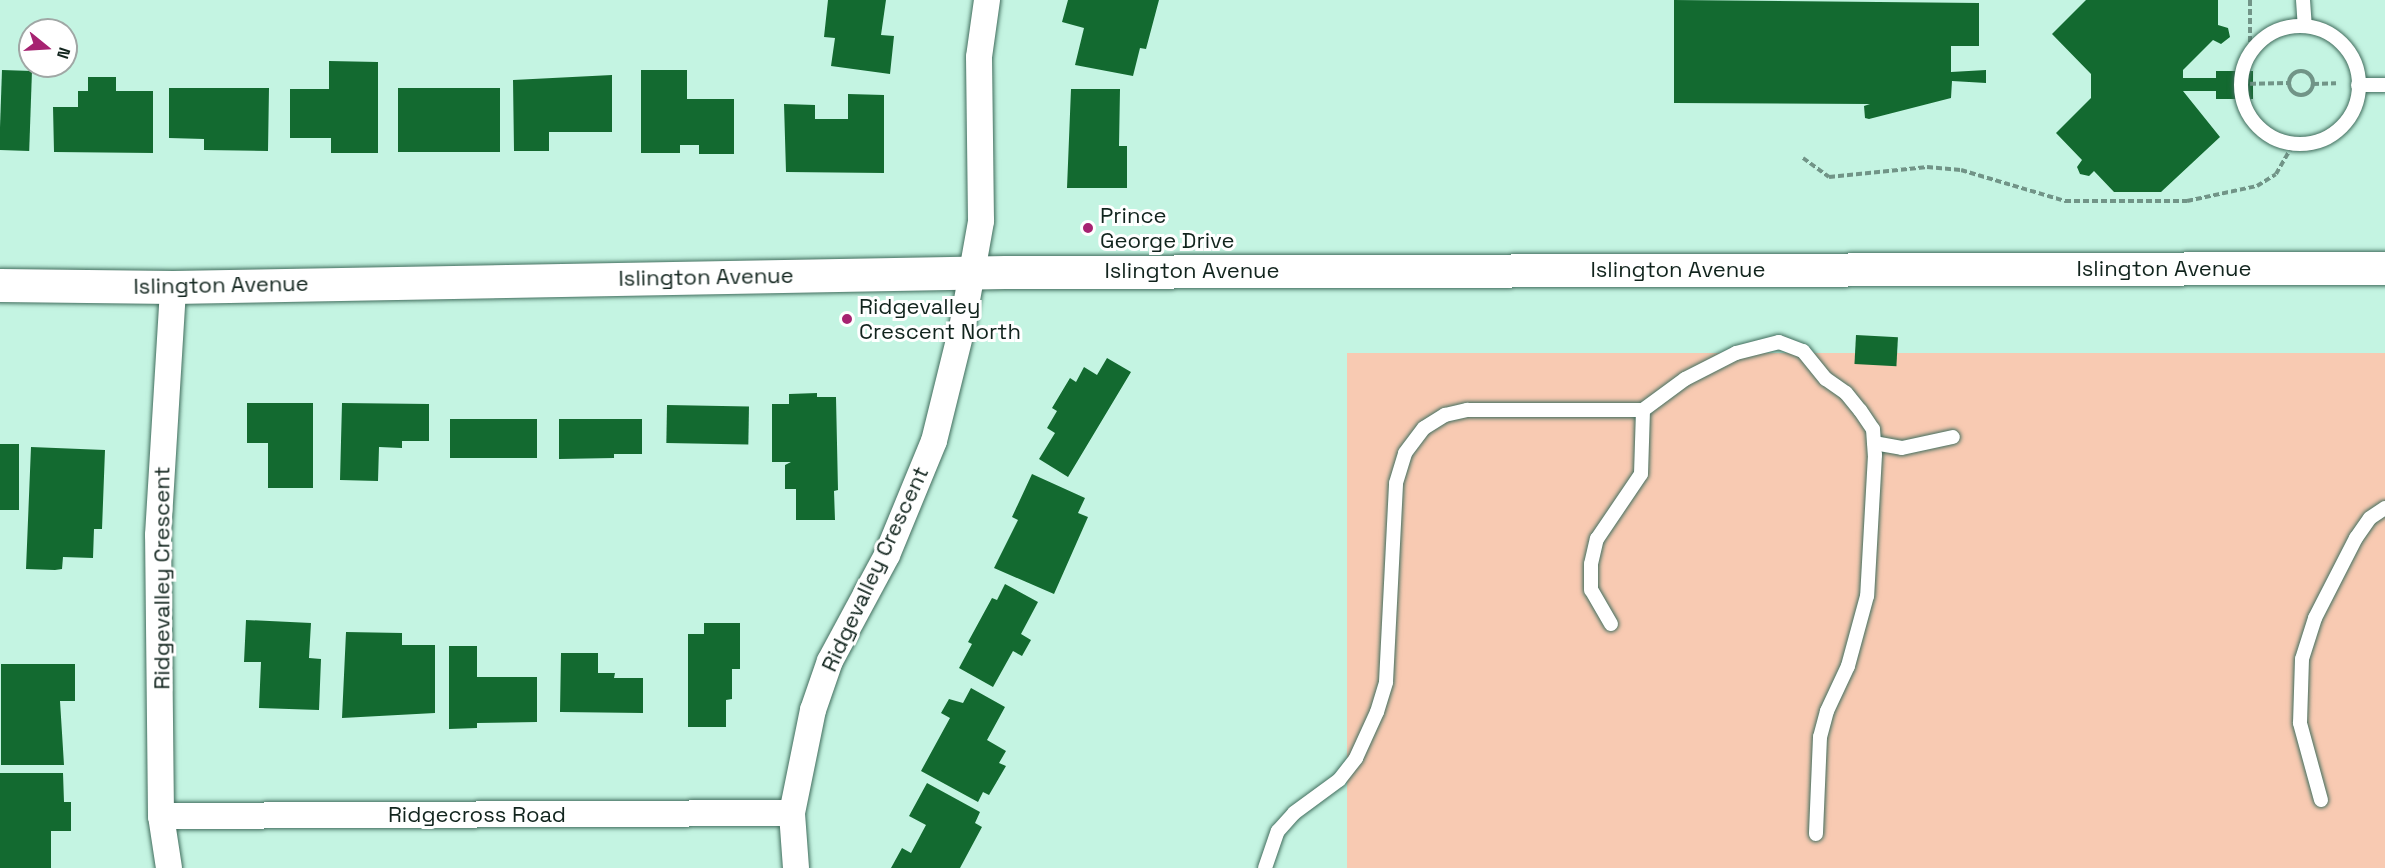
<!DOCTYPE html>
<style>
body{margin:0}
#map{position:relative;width:2385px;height:868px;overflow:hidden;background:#c4f4e2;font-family:"Space Grotesk",sans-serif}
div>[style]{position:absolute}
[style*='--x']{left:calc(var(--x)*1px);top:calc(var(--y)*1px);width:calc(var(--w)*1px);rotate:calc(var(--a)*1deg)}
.green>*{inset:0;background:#f8cab2;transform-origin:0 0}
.building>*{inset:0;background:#136a30;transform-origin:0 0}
.path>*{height:4px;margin-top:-2px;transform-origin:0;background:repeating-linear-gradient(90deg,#719487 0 6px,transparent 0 9px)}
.path>.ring{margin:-2px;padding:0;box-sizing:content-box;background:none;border:4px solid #719487;border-radius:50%}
.roads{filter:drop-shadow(0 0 2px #416d5d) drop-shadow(0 0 2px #416d5d)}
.lane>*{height:14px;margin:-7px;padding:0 7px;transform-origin:7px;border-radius:7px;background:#fff}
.lane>.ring{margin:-7px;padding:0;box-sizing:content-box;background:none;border:14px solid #fff;border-radius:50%}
.street>*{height:26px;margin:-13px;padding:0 13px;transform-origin:13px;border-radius:13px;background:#fff}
.secondary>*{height:33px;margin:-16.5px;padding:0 16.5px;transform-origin:16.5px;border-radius:16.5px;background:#fff}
.dots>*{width:16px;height:16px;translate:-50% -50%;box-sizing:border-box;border:3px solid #fff;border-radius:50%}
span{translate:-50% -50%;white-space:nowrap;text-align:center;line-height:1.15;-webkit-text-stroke:6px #fff;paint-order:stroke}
.poi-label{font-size:22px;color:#11241d}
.left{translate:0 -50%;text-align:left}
.street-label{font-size:22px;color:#11241d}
.north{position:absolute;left:18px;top:18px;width:60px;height:60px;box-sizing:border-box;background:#fff;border:2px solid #a0a7a5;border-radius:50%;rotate:108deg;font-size:16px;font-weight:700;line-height:24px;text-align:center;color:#11241d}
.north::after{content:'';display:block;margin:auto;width:21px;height:27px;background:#a62371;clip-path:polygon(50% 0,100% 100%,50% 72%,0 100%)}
</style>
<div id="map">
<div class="green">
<i style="left:2385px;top:353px;width:515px;height:1038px;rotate:90deg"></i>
</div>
<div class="building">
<i style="clip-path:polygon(828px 0,886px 0,881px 35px,894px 36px,890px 74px,831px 66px,835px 38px,824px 37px)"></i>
<i style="clip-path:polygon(1068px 0,1159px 0,1146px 49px,1140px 48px,1133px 76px,1075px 65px,1084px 28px,1062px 22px)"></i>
<i style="clip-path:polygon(1674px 0,1979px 3px,1979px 46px,1951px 46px,1951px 72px,1986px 70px,1986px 83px,1952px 81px,1951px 98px,1869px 119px,1865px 118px,1864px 106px,1870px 104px,1674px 103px)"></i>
<i style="clip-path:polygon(2086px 0,2218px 0,2218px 25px,2228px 28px,2230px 37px,2221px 44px,2213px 40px,2183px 70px,2183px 78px,2216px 78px,2216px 71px,2253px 71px,2253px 99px,2216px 99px,2216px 91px,2183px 91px,2220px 137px,2161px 192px,2114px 192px,2094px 171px,2089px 176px,2080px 174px,2077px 167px,2082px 160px,2056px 133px,2091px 98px,2091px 74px,2052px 34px)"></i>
<i style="clip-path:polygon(329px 61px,378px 62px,378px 153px,331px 153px,331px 138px,290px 138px,290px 89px,329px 89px)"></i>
<i style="left:2px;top:70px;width:30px;height:80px;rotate:2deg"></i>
<i style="clip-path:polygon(641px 70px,687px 70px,687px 99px,734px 99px,734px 154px,699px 154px,699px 145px,680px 145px,680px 153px,641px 153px)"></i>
<i style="clip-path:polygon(612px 75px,612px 132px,549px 132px,549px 151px,514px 151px,513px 80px)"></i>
<i style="clip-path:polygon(88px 77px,116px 77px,116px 91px,153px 91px,153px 153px,54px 152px,53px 107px,78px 107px,78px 91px,88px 91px)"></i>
<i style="clip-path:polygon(169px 88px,269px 88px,268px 151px,204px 150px,204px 139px,169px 138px)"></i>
<i style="left:500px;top:88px;width:64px;height:102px;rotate:90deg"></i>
<i style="clip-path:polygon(1071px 89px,1120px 89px,1119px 146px,1127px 146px,1127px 188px,1067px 188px)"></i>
<i style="clip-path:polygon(848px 94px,884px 95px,884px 173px,786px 172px,784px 104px,815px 105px,815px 119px,848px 119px)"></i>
<i style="left:1856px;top:335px;width:42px;height:29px;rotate:3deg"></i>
<i style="clip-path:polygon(1107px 358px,1131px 372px,1068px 477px,1039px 459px,1055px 433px,1047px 428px,1057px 411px,1052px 408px,1070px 378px,1076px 382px,1084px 367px,1097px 375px)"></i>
<i style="clip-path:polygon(817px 393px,817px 397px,836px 397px,838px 490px,834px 491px,835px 520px,796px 520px,796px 489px,785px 489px,785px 465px,791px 462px,772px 462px,772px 404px,789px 404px,789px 394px)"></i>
<i style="clip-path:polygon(247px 403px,313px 403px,313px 488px,268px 488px,268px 443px,247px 443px)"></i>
<i style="clip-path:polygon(342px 403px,429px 404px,429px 441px,402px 441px,402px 448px,379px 447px,378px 481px,340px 480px)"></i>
<i style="left:667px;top:405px;width:82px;height:38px;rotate:1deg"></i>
<i style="left:450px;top:419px;width:87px;height:39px"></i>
<i style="clip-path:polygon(559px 419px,642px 419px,642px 454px,614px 454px,614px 458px,559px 459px)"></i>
<i style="left:0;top:444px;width:19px;height:66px"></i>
<i style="clip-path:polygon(31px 447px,105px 450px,102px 529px,94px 529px,93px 558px,63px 557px,62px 569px,55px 570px,26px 569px)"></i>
<i style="clip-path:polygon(1032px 474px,1085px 498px,1078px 513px,1088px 517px,1054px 594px,994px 568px,1018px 520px,1012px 517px)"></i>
<i style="clip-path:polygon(1005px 584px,1038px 602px,1021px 634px,1031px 640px,1022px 656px,1013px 651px,993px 687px,959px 668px,972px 644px,968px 642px,992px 598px,997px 600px)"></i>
<i style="clip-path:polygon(246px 620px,311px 623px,309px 658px,321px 659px,319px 710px,259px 708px,261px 662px,244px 662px)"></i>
<i style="clip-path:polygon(704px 623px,740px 623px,740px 669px,732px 669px,732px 699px,726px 700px,726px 727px,688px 727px,688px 634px,704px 634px)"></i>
<i style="clip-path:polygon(346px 632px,402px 633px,402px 645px,435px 645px,435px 713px,342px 718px)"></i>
<i style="clip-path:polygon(449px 646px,477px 646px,477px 677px,537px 677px,537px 722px,477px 723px,477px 728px,449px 729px)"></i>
<i style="clip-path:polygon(561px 653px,598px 653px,598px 673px,615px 673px,614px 678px,643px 678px,643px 713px,560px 712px)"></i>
<i style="clip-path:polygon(1px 664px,75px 664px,75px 701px,60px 701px,64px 765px,1px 765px)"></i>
<i style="clip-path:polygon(971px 688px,1005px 707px,987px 740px,1006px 751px,999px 763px,1006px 766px,989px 795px,983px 792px,978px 802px,921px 771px,950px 718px,941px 713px,949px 699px,963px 703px)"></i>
<i style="clip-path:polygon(0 773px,63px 773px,64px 802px,71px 802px,71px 831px,51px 831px,51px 868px,0 868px)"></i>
<i style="clip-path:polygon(927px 783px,980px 812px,975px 823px,982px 827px,960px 868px,891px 868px,902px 848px,911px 853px,926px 825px,909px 816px)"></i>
</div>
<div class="path">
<i style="--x:2250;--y:0;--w:53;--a:90"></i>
<i class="ring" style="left:2289px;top:71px;width:20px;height:20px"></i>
<i style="--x:2241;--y:84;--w:49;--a:-1.2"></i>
<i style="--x:2313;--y:84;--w:23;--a:-2"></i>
<i style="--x:1803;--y:158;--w:32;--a:36"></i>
<i style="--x:1829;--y:177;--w:99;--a:-5.8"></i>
<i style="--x:1927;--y:167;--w:34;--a:5"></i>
<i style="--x:1961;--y:170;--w:109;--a:16.6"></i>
<i style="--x:2065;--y:201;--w:122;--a:0"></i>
<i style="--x:2187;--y:201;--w:72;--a:-12.1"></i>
<i style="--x:2257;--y:186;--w:22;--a:-32"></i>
<i style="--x:2276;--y:174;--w:36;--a:-60"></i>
</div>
<div class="roads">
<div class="lane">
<i style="--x:2303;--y:0;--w:26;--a:86"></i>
<i class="ring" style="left:2241px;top:26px;width:104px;height:104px"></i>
<i style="--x:2358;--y:85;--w:27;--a:0"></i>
<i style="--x:1874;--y:443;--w:28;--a:10"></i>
<i style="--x:1902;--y:448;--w:52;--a:-12.2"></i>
<i style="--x:1611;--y:624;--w:39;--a:-120"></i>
<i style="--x:1591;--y:590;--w:26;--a:-90"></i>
<i style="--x:1591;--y:564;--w:26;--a:-77"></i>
<i style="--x:1597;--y:539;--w:78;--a:-55.9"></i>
<i style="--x:1641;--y:474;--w:64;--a:-88.2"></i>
<i style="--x:1643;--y:410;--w:52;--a:-36.4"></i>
<i style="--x:1685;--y:379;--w:57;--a:-27"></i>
<i style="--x:1736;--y:353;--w:44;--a:-14.3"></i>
<i style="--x:1779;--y:342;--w:26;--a:21"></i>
<i style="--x:1803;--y:351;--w:36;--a:51"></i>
<i style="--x:1826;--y:379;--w:24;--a:35"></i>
<i style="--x:1846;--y:393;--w:22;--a:51"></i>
<i style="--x:1860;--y:410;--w:23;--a:56"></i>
<i style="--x:1873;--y:429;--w:26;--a:86"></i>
<i style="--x:1875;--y:455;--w:141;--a:93.2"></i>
<i style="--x:1867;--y:596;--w:73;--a:105.2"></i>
<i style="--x:1848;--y:666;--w:50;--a:115"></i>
<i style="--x:1827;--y:711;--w:27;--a:105"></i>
<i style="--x:1820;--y:737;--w:97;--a:92.4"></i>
<i style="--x:2321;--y:800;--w:80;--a:-105.3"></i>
<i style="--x:2300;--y:723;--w:64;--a:-88.2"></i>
<i style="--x:2302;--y:659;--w:43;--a:-72.4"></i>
<i style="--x:2315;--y:618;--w:90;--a:-62.9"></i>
<i style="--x:2356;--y:538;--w:24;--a:-55"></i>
<i style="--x:2370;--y:518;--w:18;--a:-34"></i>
<i style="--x:1265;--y:868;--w:39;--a:-71"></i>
<i style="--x:1278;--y:831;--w:24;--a:-48"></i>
<i style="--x:1294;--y:813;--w:56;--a:-36.3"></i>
<i style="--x:1339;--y:780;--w:28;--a:-52"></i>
<i style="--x:1356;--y:758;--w:51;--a:-65.5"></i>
<i style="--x:1377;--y:712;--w:31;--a:-73"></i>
<i style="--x:1386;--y:682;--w:199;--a:-87.1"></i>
<i style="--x:1396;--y:483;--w:31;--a:-73"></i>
<i style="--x:1405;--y:453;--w:31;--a:-53"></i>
<i style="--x:1424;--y:428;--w:25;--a:-32"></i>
<i style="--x:1445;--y:415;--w:23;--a:-13"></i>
<i style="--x:1467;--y:410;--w:176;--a:0"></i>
</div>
<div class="street">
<i style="--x:161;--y:816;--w:631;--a:-0.27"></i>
<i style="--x:169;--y:868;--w:53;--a:-98.7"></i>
<i style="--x:161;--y:816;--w:281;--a:-90.6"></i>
<i style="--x:158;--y:535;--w:248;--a:-86.5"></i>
<i style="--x:796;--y:868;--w:55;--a:-94.2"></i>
<i style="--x:792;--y:813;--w:105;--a:-78.5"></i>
<i style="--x:813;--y:710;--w:52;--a:-70.9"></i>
<i style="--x:830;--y:661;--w:120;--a:-61.7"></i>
<i style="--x:887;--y:555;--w:123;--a:-67.6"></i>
<i style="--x:934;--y:441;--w:116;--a:-76.1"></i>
<i style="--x:962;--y:328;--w:109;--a:-79.9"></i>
<i style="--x:981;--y:221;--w:164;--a:-90.7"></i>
<i style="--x:979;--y:57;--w:58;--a:-82"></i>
</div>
<div class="secondary">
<i style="--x:0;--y:285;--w:173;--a:0.7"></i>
<i style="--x:173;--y:287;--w:833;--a:-1.03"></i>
<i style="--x:1006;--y:272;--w:1379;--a:-0.17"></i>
</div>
</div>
<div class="dots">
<i style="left:1088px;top:228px;background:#a62371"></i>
<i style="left:847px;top:319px;background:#a62371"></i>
</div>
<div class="poi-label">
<span class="left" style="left:1100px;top:228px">Prince<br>George Drive</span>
<span class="left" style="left:859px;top:319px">Ridgevalley<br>Crescent North</span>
</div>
<div class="street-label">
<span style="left:2164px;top:269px">Islington Avenue</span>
<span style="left:1678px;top:270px">Islington Avenue</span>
<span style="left:1192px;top:271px">Islington Avenue</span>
<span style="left:706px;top:277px;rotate:-1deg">Islington Avenue</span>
<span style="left:221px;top:285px;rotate:-1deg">Islington Avenue</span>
<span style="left:875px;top:569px;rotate:-65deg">Ridgevalley Crescent</span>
<span style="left:162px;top:578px;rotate:-90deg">Ridgevalley Crescent</span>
<span style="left:477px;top:815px">Ridgecross Road</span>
</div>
<div class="north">N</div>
</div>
